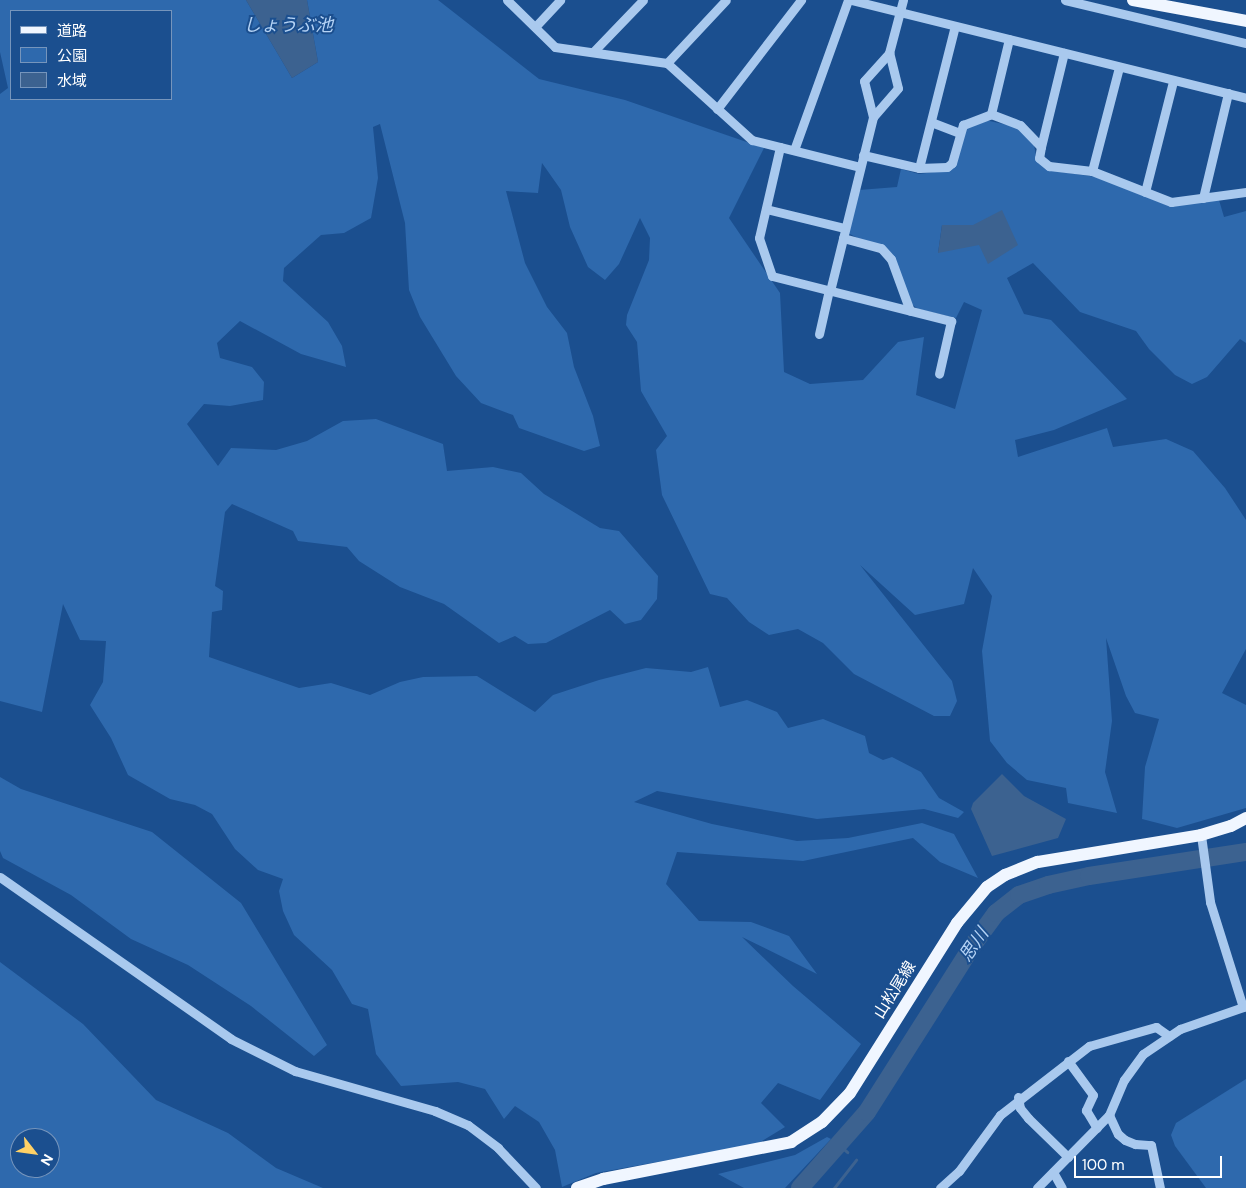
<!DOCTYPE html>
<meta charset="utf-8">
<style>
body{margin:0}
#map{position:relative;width:1246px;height:1188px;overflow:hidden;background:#1b4f8f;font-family:"DM Sans","Noto Sans JP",sans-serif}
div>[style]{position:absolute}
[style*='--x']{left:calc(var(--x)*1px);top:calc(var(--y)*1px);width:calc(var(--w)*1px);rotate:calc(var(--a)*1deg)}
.green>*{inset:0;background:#2e69ad}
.water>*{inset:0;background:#3c6290}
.stream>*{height:3px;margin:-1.5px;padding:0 1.5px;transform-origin:1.5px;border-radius:1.5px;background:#3c6290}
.river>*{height:18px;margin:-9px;padding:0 9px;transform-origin:9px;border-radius:9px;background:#3c6290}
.minor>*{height:9px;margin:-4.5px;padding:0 4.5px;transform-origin:4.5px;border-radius:4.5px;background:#a9c9ee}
.major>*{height:12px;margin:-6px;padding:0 6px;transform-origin:6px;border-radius:6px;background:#f0f6ff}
span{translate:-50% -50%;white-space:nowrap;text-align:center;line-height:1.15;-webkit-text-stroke:4px #1b4f8f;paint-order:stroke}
.street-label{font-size:16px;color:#fff}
.water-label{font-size:18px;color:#b5d3f5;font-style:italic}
.legend{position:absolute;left:10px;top:10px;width:162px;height:90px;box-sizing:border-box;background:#1b4f8f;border:1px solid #7695bc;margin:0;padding:6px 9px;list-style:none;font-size:15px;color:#fff}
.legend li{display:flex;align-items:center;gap:10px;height:25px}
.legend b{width:25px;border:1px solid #7695bc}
.north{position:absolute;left:10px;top:1128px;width:50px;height:50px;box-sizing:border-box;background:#1b4f8f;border:1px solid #7695bc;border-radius:50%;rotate:120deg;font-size:14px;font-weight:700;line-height:20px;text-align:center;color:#fff}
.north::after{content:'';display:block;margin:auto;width:18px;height:22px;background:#ffd166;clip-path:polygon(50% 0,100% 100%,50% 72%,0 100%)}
.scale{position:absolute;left:1074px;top:1156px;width:148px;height:22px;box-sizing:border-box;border:2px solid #fff;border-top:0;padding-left:6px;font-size:15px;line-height:18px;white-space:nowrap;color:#fff;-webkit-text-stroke:4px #1b4f8f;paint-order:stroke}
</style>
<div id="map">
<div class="green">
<i style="clip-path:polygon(evenodd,0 0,246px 0,292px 78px,318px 62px,307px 0,438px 0,539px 79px,625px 100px,764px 148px,729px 218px,780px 293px,784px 372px,810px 384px,863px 380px,898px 342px,924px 337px,916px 395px,955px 409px,982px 310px,964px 302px,956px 318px,918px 309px,910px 303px,894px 257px,848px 233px,859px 190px,897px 187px,901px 169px,919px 174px,949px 170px,965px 129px,985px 120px,1017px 127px,1034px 145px,1037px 161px,1048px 170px,1096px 177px,1170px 206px,1219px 200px,1224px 217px,1246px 211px,1246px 343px,1240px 339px,1207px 377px,1192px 384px,1175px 375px,1149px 349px,1136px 331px,1080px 312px,1033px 263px,1007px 278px,1024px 314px,1051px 320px,1127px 399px,1054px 430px,1015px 440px,1018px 457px,1107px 428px,1113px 447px,1166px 439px,1193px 451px,1225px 488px,1246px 520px,1246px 649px,1222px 693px,1246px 705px,1246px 808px,1177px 828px,1142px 819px,1145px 767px,1159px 719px,1135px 713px,1126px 696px,1106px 638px,1112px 721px,1105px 772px,1117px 813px,1068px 803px,1066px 788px,1027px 780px,1007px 763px,990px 741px,982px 651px,992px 596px,973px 568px,964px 604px,915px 615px,860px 565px,952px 681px,957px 701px,950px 716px,934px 716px,854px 674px,823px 643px,798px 629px,769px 635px,749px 622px,727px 598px,710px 594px,662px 495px,656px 450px,667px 436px,641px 391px,637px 342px,626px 325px,627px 315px,649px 260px,650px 238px,640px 218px,619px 264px,605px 280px,588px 267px,570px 227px,561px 190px,542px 163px,538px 193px,506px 191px,525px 263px,547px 307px,567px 333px,574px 367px,593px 416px,600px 446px,584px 451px,519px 428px,513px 415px,481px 403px,456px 376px,420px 317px,409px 290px,405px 223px,380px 124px,373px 127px,378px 178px,371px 218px,344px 233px,321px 235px,284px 268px,283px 281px,328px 322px,342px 346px,346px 367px,301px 354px,240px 321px,217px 343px,220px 358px,252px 367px,264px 382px,263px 400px,230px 406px,204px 404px,187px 424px,218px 466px,231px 448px,276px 450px,307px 441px,343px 421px,376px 419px,443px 444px,447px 471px,493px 467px,521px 473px,544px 494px,600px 528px,619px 531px,658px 576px,657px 599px,641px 620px,625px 624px,610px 610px,546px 643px,528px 644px,515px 636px,499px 643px,444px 604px,400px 587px,359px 561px,347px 547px,298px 541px,293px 531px,232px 504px,225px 512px,215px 586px,223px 591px,222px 610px,212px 612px,209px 657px,299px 688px,331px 683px,370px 695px,400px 682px,423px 677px,477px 676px,535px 712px,553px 695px,599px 680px,646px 668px,691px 672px,708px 667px,720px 707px,747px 700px,777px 712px,788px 728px,823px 719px,865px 736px,869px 753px,883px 760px,892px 757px,921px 772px,939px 798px,964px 812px,958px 818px,924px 809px,817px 819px,657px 791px,634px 802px,712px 824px,797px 841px,848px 838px,922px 823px,954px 834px,978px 878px,940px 862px,913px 838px,803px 861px,677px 852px,666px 884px,699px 921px,751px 922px,789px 936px,817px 974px,742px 937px,793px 986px,861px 1044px,820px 1100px,778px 1083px,761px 1103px,785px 1127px,757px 1144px,596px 1173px,562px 1187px,555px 1150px,539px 1122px,515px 1106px,504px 1119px,485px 1089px,458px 1082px,401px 1086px,376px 1054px,368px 1009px,352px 1004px,332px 970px,294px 935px,283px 911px,279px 891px,283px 879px,258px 870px,235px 849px,212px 814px,195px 805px,170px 799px,128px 775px,111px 738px,90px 705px,103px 682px,106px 641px,80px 640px,63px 604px,42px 712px,0 701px,0 94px,8px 88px,0 52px,0 0,11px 11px,171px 11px,171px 99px,11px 99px,11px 11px,0 0,942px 225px,973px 225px,938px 253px,942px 225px)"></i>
<i style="clip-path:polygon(0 777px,21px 789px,152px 832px,241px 903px,327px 1045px,314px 1056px,251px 1006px,188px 965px,131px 939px,71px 895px,3px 858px,0 851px)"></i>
<i style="clip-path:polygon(evenodd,0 962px,83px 1024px,156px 1100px,228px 1133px,276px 1168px,323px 1188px,0 1188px,0 962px,20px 1138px,50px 1138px,50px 1168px,20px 1168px,20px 1138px)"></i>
<i style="clip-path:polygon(1246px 1079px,1246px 1188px,1206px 1188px,1175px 1146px,1171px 1135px,1176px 1123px)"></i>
<i style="clip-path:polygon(827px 1137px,831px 1139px,785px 1188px,744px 1188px,718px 1174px,795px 1155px)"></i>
</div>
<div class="water">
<i style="clip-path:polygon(246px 0,307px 0,318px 62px,292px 78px)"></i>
<i style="clip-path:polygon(1002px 210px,1018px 245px,988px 264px,979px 245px,938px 253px,942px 225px,973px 225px)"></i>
<i style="clip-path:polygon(1002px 774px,1024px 796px,1066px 819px,1058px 838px,992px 856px,971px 809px,973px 803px)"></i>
</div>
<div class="stream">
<i style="--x:839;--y:1145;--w:11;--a:41"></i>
<i style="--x:834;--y:1188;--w:36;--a:-52"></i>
</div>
<div class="river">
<i style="--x:800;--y:1188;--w:101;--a:-48.6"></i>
<i style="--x:867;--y:1112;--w:201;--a:-57.6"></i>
<i style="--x:975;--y:942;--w:36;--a:-54"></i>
<i style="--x:996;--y:913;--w:29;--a:-38"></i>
<i style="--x:1019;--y:895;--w:31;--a:-19"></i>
<i style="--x:1048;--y:885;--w:42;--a:-12.4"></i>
<i style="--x:1089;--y:876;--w:159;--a:-8.7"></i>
</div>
<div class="minor">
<i style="--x:507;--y:0;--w:67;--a:44.4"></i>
<i style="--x:555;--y:47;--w:113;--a:8.1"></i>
<i style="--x:667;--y:63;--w:115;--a:42.2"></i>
<i style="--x:752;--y:140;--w:111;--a:14"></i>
<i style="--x:851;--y:0;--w:407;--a:13.9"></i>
<i style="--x:1065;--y:0;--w:186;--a:13.4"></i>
<i style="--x:535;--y:27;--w:37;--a:-47"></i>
<i style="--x:593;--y:52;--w:72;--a:-46.1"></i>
<i style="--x:667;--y:63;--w:86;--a:-46.9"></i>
<i style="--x:717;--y:109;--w:138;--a:-52.4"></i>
<i style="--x:991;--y:114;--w:77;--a:-76.5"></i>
<i style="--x:873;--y:117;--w:38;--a:-49"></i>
<i style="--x:898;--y:88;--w:36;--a:-104"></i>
<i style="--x:931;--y:122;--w:30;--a:21"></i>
<i style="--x:780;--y:147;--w:93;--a:103"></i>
<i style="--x:759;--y:238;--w:40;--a:71.1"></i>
<i style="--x:772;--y:276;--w:185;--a:14.1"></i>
<i style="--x:951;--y:321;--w:54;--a:102.8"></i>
<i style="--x:1041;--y:147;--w:97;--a:-76.3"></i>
<i style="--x:794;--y:150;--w:159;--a:-70.2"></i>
<i style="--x:863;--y:155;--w:57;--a:13.1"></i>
<i style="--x:919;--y:168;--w:28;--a:-2"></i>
<i style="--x:947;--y:167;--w:6;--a:-39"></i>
<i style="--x:952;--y:163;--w:40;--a:-74"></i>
<i style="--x:963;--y:125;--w:30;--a:-21"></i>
<i style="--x:991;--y:114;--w:31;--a:21"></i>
<i style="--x:1020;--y:125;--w:30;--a:46"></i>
<i style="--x:1041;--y:147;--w:11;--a:100"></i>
<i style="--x:1039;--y:158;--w:13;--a:39"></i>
<i style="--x:1049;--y:166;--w:43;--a:6.6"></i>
<i style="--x:1092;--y:171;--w:85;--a:21.4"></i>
<i style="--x:1171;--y:202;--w:76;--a:-7.6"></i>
<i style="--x:919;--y:168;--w:146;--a:-75.8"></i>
<i style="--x:1092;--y:171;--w:107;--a:-75.4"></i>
<i style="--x:1145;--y:192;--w:114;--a:-75.8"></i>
<i style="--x:1203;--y:198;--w:108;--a:-76.6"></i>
<i style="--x:766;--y:209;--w:80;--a:13.7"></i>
<i style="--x:843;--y:238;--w:39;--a:15"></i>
<i style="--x:881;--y:248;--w:15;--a:48"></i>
<i style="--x:891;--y:259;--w:55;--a:69.9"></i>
<i style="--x:830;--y:291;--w:179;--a:-76.1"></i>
<i style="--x:873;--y:117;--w:37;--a:-104"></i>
<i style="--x:864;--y:81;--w:38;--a:-48"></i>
<i style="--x:889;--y:53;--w:55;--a:-75.2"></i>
<i style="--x:819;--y:334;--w:45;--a:-77.2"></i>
<i style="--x:1201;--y:835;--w:68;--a:82.3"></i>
<i style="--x:1210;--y:902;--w:110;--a:72.6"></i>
<i style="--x:0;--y:877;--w:282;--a:35"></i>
<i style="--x:231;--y:1039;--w:72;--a:26.6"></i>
<i style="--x:295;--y:1071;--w:146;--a:15.9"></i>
<i style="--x:435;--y:1111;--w:36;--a:23"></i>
<i style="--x:468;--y:1125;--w:38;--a:37"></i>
<i style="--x:498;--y:1148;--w:55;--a:46.5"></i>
<i style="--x:1068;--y:1061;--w:42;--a:53.7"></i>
<i style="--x:1093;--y:1095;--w:17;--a:115"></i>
<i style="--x:1086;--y:1110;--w:21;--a:59"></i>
<i style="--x:1018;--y:1097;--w:11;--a:80"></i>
<i style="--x:1020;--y:1108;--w:13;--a:51"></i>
<i style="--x:1028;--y:1118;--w:56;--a:44.3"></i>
<i style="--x:1109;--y:1115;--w:21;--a:65"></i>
<i style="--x:1118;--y:1134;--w:9;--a:41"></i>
<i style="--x:1125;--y:1140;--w:11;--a:22"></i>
<i style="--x:1135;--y:1144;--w:16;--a:4"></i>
<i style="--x:1151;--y:1145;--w:44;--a:78.2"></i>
<i style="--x:1053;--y:1172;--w:18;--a:61"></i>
<i style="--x:940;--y:1188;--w:25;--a:-42"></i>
<i style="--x:959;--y:1171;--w:69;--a:-53.8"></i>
<i style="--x:1000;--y:1115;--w:113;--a:-37.8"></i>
<i style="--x:1089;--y:1046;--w:70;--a:-15.8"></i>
<i style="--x:1156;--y:1027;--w:16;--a:35"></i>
<i style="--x:1037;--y:1188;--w:103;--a:-45.4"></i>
<i style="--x:1109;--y:1115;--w:38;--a:-67"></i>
<i style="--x:1124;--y:1080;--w:32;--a:-54"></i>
<i style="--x:1143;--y:1054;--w:45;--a:-34"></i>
<i style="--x:1180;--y:1029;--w:70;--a:-19.2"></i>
</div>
<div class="major">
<i style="--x:1133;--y:0;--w:115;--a:10.5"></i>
<i style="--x:577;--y:1188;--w:28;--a:-19"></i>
<i style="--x:603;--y:1179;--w:192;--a:-11.1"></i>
<i style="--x:791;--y:1142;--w:37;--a:-33"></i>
<i style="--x:822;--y:1122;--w:40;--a:-46"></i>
<i style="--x:850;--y:1093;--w:201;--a:-57.8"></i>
<i style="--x:957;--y:923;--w:47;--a:-50.2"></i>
<i style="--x:987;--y:887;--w:22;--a:-34"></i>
<i style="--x:1005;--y:875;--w:35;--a:-22"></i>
<i style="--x:1038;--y:862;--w:165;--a:-9.4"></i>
<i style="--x:1201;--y:835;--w:31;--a:-17"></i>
<i style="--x:1231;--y:826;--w:17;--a:-28"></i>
</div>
<div class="street-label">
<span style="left:895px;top:990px;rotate:-58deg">山松尾線</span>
</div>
<div class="water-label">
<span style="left:288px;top:25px">しょうぶ池</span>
<span style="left:974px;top:945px;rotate:-56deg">思川</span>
</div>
<ul class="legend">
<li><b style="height:6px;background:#f0f6ff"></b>道路</li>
<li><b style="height:14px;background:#2e69ad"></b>公園</li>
<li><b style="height:14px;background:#3c6290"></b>水域</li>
</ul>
<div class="north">N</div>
<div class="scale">100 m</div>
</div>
